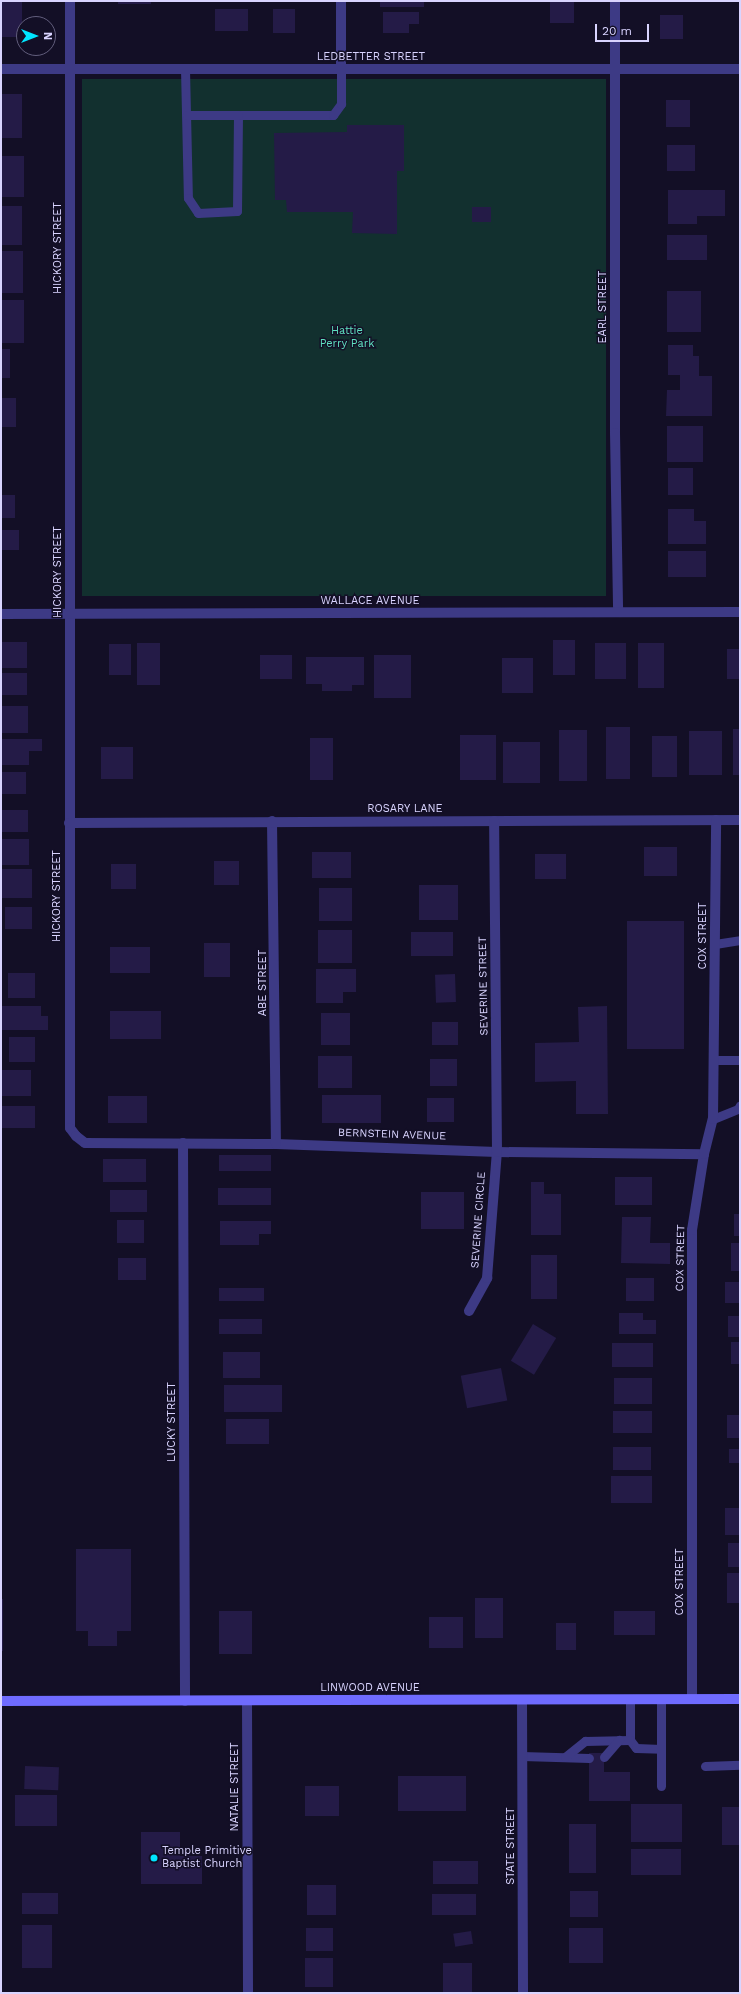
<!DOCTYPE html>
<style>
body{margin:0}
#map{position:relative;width:741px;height:1994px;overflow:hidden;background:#130f26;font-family:"Work Sans",sans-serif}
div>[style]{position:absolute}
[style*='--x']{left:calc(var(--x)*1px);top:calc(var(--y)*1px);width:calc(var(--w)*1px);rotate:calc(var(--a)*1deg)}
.green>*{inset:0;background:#12302f;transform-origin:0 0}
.building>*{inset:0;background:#241b47;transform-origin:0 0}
.service>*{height:9px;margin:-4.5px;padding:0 4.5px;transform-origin:4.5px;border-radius:4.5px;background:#3d3a85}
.minor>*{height:10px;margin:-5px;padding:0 5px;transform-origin:5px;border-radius:5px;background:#3d3a85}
.secondary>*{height:10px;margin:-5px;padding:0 5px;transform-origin:5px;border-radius:5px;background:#6f6bff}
.dots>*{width:11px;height:11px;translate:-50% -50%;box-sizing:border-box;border:2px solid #130f26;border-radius:50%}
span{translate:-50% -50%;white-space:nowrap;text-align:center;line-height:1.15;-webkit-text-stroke:3px #130f26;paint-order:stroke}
.street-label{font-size:11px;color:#d9d4ff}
.park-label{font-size:11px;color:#5fe0c0}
.poi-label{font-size:11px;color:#d9d4ff}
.left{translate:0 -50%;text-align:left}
.frame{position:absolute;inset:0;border:2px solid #d9d4ff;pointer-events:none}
.north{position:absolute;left:16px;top:16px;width:40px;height:40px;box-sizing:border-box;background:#130f26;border:1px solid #625e7d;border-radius:50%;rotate:90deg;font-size:11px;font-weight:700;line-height:16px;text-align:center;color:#d9d4ff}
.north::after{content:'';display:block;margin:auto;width:14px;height:18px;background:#00e5ff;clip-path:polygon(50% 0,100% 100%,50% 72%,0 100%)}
.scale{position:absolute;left:595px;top:24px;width:54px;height:18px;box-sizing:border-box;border:2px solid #d9d4ff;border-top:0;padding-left:5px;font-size:12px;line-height:14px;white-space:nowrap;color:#d9d4ff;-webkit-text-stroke:3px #130f26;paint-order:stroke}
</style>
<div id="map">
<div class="green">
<i style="left:82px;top:79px;width:524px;height:517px"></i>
</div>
<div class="building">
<i style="left:1px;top:1px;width:21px;height:36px"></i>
<i style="left:118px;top:1px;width:33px;height:3px"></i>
<i style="left:380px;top:1px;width:44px;height:6px"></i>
<i style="left:550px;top:1px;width:24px;height:22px"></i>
<i style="left:215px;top:9px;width:33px;height:22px"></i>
<i style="left:273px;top:9px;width:22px;height:24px"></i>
<i style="clip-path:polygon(383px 12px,419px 12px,419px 24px,409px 24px,409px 33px,383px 33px)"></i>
<i style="left:660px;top:15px;width:23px;height:24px"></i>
<i style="left:1px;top:94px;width:21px;height:44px"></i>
<i style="left:666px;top:100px;width:24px;height:27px"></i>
<i style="clip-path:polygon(347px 125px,404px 125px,404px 171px,397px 171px,397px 234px,352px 233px,353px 212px,287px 212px,286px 200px,275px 200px,274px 133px,347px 132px)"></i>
<i style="left:667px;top:145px;width:28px;height:26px"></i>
<i style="left:1px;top:156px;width:23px;height:41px"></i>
<i style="clip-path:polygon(668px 190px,725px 190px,725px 216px,697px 216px,697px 224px,668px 224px)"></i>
<i style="left:1px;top:206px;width:21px;height:39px"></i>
<i style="left:472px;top:207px;width:19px;height:15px"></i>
<i style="left:667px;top:235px;width:40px;height:25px"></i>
<i style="left:1px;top:251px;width:22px;height:42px"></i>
<i style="left:667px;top:291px;width:34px;height:41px"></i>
<i style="left:1px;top:300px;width:23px;height:43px"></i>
<i style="clip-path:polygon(668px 345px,693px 345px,693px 356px,699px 356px,699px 376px,712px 376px,712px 416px,666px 416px,667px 390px,680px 390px,680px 375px,668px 375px)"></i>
<i style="left:1px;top:349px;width:9px;height:29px"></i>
<i style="left:1px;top:398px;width:15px;height:29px"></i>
<i style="left:667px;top:426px;width:36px;height:36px"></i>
<i style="left:668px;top:468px;width:25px;height:27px"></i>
<i style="left:1px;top:495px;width:14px;height:23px"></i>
<i style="clip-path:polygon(668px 509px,694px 509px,694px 521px,706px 521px,706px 544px,668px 544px)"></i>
<i style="left:1px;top:530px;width:18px;height:20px"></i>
<i style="left:668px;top:551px;width:38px;height:26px"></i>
<i style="left:553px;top:640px;width:22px;height:35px"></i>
<i style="left:1px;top:642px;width:26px;height:26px"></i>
<i style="left:137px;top:643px;width:23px;height:42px"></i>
<i style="left:595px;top:643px;width:31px;height:36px"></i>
<i style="left:638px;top:643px;width:26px;height:45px"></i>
<i style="left:109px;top:644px;width:22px;height:31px"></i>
<i style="left:727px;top:649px;width:13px;height:30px"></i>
<i style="left:260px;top:655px;width:32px;height:24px"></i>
<i style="left:374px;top:655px;width:37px;height:43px"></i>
<i style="clip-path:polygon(306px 657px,364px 657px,364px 685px,352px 685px,352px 691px,322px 691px,322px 684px,306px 684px)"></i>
<i style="left:502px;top:658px;width:31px;height:35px"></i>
<i style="left:1px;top:673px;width:26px;height:22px"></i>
<i style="left:1px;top:706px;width:27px;height:27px"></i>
<i style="left:606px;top:727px;width:24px;height:52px"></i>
<i style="left:733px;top:729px;width:7px;height:46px"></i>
<i style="left:559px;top:730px;width:28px;height:51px"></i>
<i style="left:689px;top:731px;width:33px;height:44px"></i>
<i style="left:460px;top:735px;width:36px;height:45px"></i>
<i style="left:652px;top:736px;width:25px;height:41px"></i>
<i style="left:310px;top:738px;width:23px;height:42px"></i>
<i style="clip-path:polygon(1px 739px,42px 739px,42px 751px,29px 751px,29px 765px,1px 765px)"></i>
<i style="left:503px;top:742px;width:37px;height:41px"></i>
<i style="left:101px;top:747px;width:32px;height:32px"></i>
<i style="left:1px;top:772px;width:25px;height:22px"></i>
<i style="left:1px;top:810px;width:27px;height:22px"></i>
<i style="left:1px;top:839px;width:28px;height:26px"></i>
<i style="left:644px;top:847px;width:33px;height:29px"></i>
<i style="left:312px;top:852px;width:39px;height:26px"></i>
<i style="left:535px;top:854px;width:31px;height:25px"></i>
<i style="left:214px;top:861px;width:25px;height:24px"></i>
<i style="left:111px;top:864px;width:25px;height:25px"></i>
<i style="left:1px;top:869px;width:31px;height:29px"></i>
<i style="left:419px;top:885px;width:39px;height:35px"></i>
<i style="left:319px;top:888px;width:33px;height:33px"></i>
<i style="left:5px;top:907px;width:27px;height:22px"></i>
<i style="left:627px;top:921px;width:57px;height:128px"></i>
<i style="left:318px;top:930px;width:34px;height:33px"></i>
<i style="left:411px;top:932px;width:42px;height:24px"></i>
<i style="left:204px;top:943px;width:26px;height:34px"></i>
<i style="left:110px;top:947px;width:40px;height:26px"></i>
<i style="clip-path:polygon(316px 969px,356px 969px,356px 992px,343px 992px,343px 1003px,316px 1003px)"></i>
<i style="left:8px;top:973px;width:27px;height:25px"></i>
<i style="left:455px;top:974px;width:28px;height:20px;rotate:88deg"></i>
<i style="clip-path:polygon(1px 1006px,41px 1006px,41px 1016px,48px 1016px,48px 1030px,1px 1030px)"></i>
<i style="clip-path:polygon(607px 1006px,608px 1114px,576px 1114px,576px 1081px,535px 1082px,535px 1043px,579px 1042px,578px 1007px)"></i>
<i style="left:110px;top:1011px;width:51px;height:28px"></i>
<i style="left:321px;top:1013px;width:29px;height:32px"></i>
<i style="left:432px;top:1022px;width:26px;height:23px"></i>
<i style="left:9px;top:1037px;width:26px;height:25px"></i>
<i style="left:318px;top:1056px;width:34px;height:32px"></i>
<i style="left:430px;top:1059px;width:27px;height:27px"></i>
<i style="left:1px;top:1070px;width:30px;height:26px"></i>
<i style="left:322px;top:1095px;width:59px;height:28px"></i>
<i style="left:108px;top:1096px;width:39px;height:27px"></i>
<i style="left:427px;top:1098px;width:27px;height:24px"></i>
<i style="left:1px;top:1106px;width:34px;height:22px"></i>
<i style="left:219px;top:1155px;width:52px;height:16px"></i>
<i style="left:103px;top:1159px;width:43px;height:23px"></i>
<i style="left:615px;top:1177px;width:37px;height:28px"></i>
<i style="clip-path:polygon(531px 1182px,544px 1182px,544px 1194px,561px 1194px,561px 1235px,531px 1235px)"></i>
<i style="left:218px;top:1188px;width:53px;height:17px"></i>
<i style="left:110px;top:1190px;width:37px;height:22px"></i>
<i style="left:421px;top:1192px;width:43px;height:37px"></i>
<i style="left:734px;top:1214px;width:6px;height:22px"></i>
<i style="clip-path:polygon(622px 1217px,651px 1217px,650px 1243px,670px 1243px,670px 1264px,621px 1263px)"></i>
<i style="left:117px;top:1220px;width:27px;height:23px"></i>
<i style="clip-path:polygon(220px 1221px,271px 1221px,271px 1234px,259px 1234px,259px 1245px,220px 1245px)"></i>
<i style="left:731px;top:1243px;width:9px;height:28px"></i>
<i style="left:531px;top:1255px;width:26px;height:44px"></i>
<i style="left:118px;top:1258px;width:28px;height:22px"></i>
<i style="left:626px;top:1278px;width:28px;height:23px"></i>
<i style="left:725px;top:1282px;width:15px;height:21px"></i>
<i style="left:219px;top:1288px;width:45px;height:13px"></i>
<i style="clip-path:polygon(619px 1313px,643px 1313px,643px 1320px,656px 1320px,656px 1334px,619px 1334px)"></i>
<i style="left:728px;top:1316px;width:12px;height:21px"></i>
<i style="left:219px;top:1319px;width:43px;height:15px"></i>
<i style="left:533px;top:1324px;width:27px;height:43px;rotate:31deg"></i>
<i style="left:731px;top:1342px;width:9px;height:22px"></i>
<i style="left:612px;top:1343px;width:41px;height:24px"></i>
<i style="left:223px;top:1352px;width:37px;height:26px"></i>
<i style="left:501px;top:1368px;width:33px;height:41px;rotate:79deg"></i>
<i style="left:614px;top:1378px;width:38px;height:26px"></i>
<i style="left:224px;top:1385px;width:58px;height:27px"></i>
<i style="left:613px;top:1411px;width:39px;height:22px"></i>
<i style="left:727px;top:1415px;width:13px;height:23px"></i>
<i style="left:226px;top:1419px;width:43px;height:25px"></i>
<i style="left:613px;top:1447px;width:38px;height:23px"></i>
<i style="left:729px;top:1449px;width:11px;height:14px"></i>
<i style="left:611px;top:1476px;width:41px;height:27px"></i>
<i style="left:725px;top:1508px;width:15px;height:27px"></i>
<i style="left:728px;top:1543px;width:12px;height:24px"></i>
<i style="clip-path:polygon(76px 1549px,131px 1549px,131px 1631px,117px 1631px,117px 1646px,88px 1646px,88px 1631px,76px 1631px)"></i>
<i style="left:727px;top:1573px;width:13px;height:30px"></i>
<i style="left:475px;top:1598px;width:28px;height:40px"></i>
<i style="left:1px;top:1599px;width:2px;height:52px"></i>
<i style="left:219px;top:1611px;width:33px;height:43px"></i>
<i style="left:614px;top:1611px;width:41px;height:24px"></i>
<i style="left:429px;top:1617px;width:34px;height:31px"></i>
<i style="left:556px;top:1623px;width:20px;height:27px"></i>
<i style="clip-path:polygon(589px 1753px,604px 1753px,604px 1772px,630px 1772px,630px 1801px,589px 1801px)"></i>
<i style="left:25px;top:1766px;width:34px;height:23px;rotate:2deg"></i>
<i style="left:398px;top:1776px;width:68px;height:35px"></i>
<i style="left:305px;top:1786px;width:34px;height:30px"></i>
<i style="left:15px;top:1795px;width:42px;height:31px"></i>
<i style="left:631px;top:1804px;width:51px;height:38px"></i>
<i style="left:722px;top:1807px;width:18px;height:38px"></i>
<i style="left:569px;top:1824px;width:27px;height:49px"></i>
<i style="clip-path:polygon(141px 1832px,180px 1832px,180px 1856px,202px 1856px,202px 1884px,141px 1884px)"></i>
<i style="left:631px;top:1849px;width:50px;height:26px"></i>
<i style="left:433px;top:1861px;width:45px;height:23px"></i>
<i style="left:307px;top:1885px;width:29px;height:30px"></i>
<i style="left:570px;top:1891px;width:28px;height:26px"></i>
<i style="left:22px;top:1893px;width:36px;height:21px"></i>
<i style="left:432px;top:1894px;width:44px;height:21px"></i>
<i style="left:22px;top:1925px;width:30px;height:43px"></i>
<i style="left:306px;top:1928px;width:27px;height:23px"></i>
<i style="left:569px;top:1928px;width:34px;height:35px"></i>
<i style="left:471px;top:1931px;width:13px;height:18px;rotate:81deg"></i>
<i style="left:305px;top:1958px;width:28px;height:29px"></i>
<i style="left:443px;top:1963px;width:29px;height:30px"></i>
</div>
<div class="service">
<i style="--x:185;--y:69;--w:129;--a:88.7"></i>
<i style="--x:188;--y:198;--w:18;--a:56"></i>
<i style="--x:198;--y:213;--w:39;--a:-3"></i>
<i style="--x:237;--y:211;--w:96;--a:-89.4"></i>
<i style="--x:238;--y:115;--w:95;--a:0"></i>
<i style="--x:333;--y:115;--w:14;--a:-54"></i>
<i style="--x:341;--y:104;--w:35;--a:-90"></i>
<i style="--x:187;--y:115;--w:51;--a:0"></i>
<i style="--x:715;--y:944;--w:25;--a:-9"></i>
<i style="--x:715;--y:1060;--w:25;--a:0"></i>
<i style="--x:713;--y:1119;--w:27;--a:-22"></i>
<i style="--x:738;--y:1109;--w:4;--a:-63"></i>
<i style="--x:630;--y:1700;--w:40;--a:90"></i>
<i style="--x:630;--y:1740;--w:10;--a:53"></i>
<i style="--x:636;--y:1748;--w:25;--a:2"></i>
<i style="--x:522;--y:1756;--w:67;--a:1.7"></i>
<i style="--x:565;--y:1757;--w:26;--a:-39"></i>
<i style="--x:585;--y:1741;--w:45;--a:-1.3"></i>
<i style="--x:604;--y:1757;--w:23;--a:-49"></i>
<i style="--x:705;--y:1766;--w:35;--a:-2"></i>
<i style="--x:661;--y:1786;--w:87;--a:-90"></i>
</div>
<div class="minor">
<i style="--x:70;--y:1;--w:1127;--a:90"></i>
<i style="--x:70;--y:1128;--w:10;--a:53"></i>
<i style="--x:76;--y:1136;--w:11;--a:38"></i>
<i style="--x:85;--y:1143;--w:191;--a:0.3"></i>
<i style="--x:276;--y:1144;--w:221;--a:2.1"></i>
<i style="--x:497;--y:1152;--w:207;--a:0.6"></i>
<i style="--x:341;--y:1;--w:68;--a:90"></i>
<i style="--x:615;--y:1;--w:432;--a:90"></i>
<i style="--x:615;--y:433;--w:179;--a:89"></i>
<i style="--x:1;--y:69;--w:739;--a:0"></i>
<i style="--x:1;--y:614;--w:739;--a:-0.16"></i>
<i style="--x:272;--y:821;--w:323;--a:89.3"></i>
<i style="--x:69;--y:823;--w:671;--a:-0.26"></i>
<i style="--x:183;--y:1143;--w:558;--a:89.79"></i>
<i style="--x:469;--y:1311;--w:38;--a:-61"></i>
<i style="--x:487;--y:1278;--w:126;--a:-85.5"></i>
<i style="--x:497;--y:1152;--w:331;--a:-90.5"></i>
<i style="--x:692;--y:1699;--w:469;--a:-90"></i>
<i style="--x:692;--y:1230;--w:77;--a:-81"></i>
<i style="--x:704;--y:1154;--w:36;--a:-76"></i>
<i style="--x:713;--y:1119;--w:299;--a:-89.4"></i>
<i style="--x:522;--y:1700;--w:293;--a:89.8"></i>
<i style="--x:247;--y:1701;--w:292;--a:89.8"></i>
</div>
<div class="secondary">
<i style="--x:1;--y:1701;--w:739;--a:-0.16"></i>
</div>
<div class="dots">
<i style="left:154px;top:1858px;background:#00e5ff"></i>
</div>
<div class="street-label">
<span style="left:371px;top:57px">LEDBETTER STREET</span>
<span style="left:58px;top:248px;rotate:-90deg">HICKORY STREET</span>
<span style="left:603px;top:307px;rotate:-90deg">EARL STREET</span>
<span style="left:58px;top:572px;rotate:-90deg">HICKORY STREET</span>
<span style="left:370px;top:601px">WALLACE AVENUE</span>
<span style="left:405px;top:809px">ROSARY LANE</span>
<span style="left:57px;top:896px;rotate:-90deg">HICKORY STREET</span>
<span style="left:703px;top:936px;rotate:-90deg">COX STREET</span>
<span style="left:263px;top:983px;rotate:-90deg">ABE STREET</span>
<span style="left:484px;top:986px;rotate:-91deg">SEVERINE STREET</span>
<span style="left:392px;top:1135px;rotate:2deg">BERNSTEIN AVENUE</span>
<span style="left:479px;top:1220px;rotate:-86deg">SEVERINE CIRCLE</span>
<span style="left:681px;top:1258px;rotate:-89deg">COX STREET</span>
<span style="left:172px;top:1422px;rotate:-90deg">LUCKY STREET</span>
<span style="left:680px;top:1582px;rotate:-90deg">COX STREET</span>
<span style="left:370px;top:1688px">LINWOOD AVENUE</span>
<span style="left:235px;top:1787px;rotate:-90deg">NATALIE STREET</span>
<span style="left:511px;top:1846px;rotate:-90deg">STATE STREET</span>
</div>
<div class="park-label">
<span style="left:347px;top:338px">Hattie<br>Perry Park</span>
</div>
<div class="poi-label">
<span class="left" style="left:162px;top:1858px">Temple Primitive<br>Baptist Church</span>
</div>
<div class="frame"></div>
<div class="north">N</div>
<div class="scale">20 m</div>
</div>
